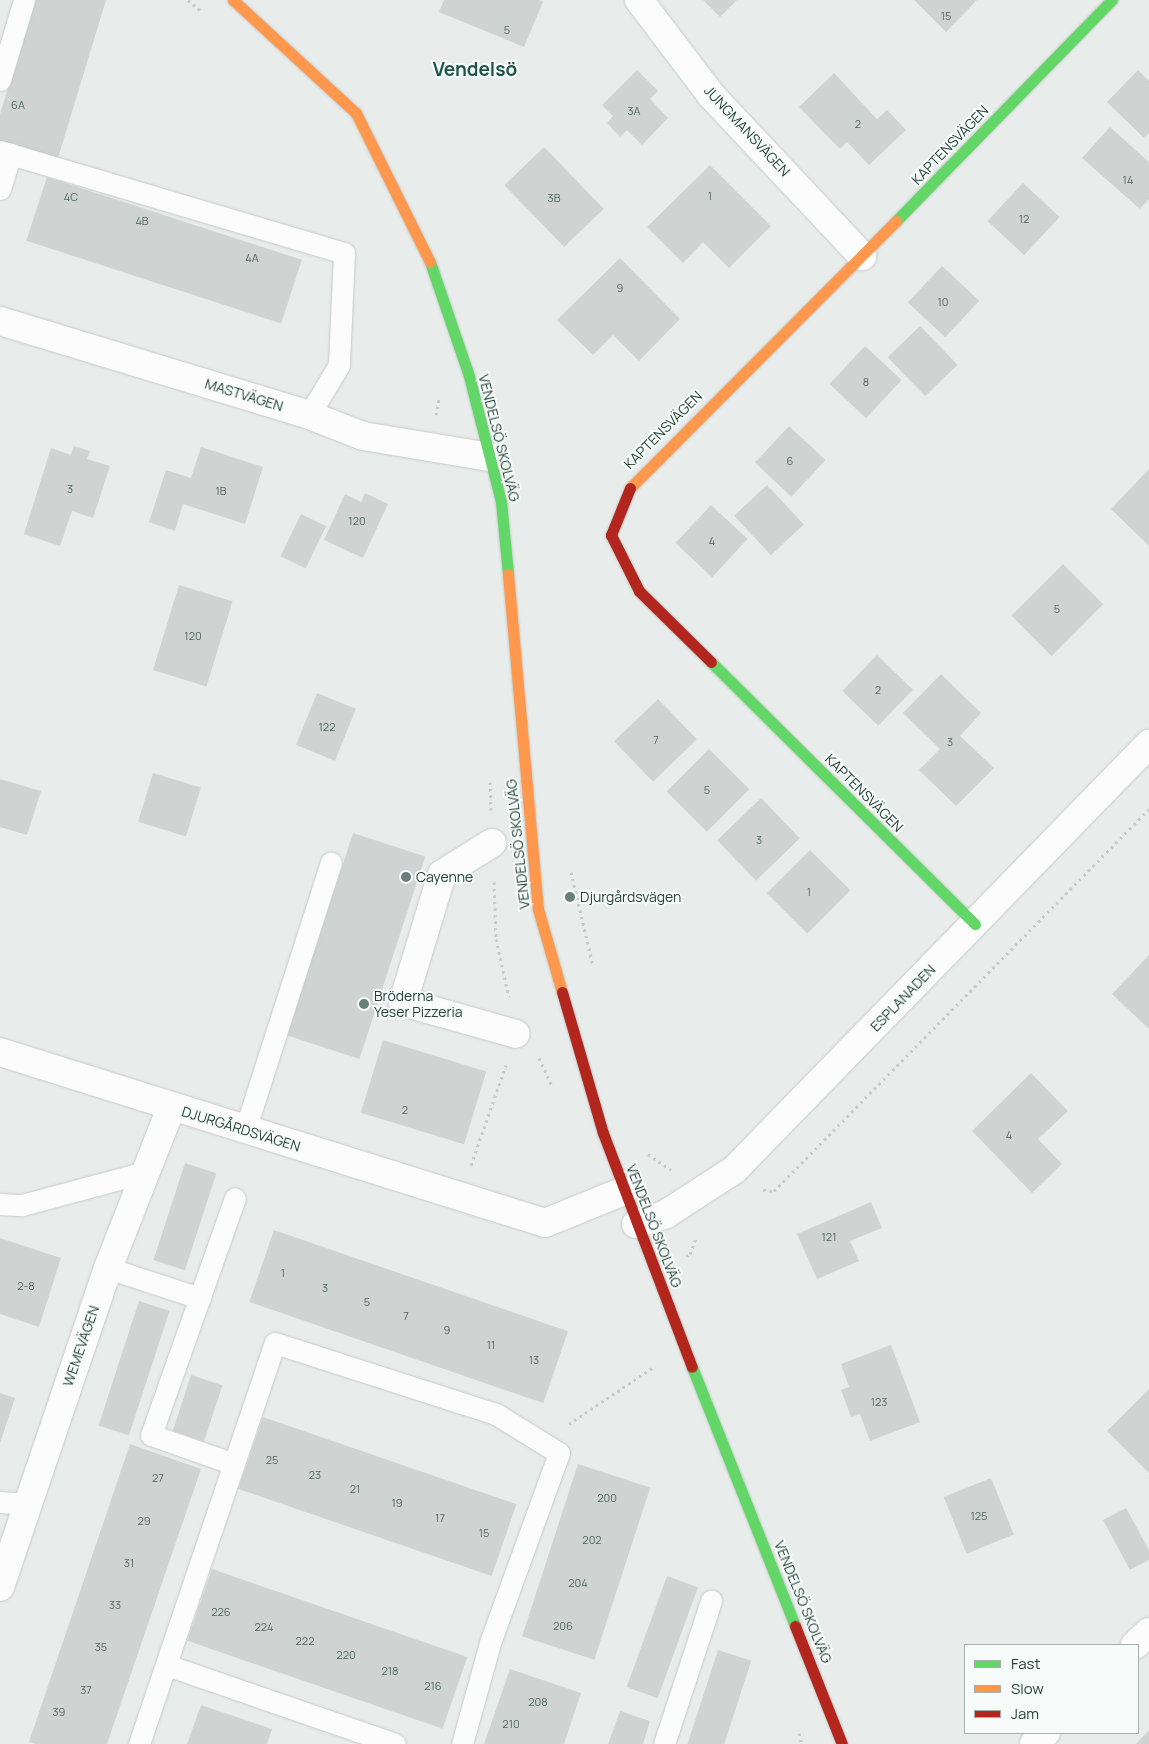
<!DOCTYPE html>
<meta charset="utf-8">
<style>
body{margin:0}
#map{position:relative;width:1149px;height:1744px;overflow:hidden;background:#e8edeb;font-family:Manrope,sans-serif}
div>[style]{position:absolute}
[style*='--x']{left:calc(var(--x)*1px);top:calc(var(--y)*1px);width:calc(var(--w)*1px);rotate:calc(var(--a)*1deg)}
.building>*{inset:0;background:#cfd4d2;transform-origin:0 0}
.path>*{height:3px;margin-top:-1.5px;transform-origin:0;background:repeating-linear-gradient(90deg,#c3ccca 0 2.5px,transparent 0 6.5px)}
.roads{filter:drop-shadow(0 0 1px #c5cac8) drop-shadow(0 0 1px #c5cac8)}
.lane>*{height:21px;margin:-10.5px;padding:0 10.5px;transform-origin:10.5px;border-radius:10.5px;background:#fcfcfc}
.street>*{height:28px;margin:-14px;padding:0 14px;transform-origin:14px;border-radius:14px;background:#fcfcfc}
.fast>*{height:11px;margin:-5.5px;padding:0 5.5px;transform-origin:5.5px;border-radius:5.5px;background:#63d668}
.slow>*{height:11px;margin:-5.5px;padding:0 5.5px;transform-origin:5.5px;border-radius:5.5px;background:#ff974d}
.jam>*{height:11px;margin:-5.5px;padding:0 5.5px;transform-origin:5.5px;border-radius:5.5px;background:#b3261e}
.dots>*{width:14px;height:14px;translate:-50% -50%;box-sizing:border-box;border:2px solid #f7fbf9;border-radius:50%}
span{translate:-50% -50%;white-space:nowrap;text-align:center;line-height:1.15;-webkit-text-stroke:4px #f7fbf9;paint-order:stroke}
.number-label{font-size:11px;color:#506761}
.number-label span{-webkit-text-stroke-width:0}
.street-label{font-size:14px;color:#24423a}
.poi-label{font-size:14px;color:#24423a}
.left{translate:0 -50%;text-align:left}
.district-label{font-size:19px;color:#1f5548;font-weight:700}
.legend{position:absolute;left:964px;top:1644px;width:175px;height:90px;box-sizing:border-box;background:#f7fbf9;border:1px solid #a3b1ad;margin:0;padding:6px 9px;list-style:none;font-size:15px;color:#24423a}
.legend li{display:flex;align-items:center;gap:10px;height:25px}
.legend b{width:25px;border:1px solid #a3b1ad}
</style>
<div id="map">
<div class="building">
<i style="clip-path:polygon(35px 0,106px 0,58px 158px,0 141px,0 114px)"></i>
<i style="clip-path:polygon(444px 0,539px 0,543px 2px,524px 47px,439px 12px)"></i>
<i style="clip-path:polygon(703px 0,737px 0,720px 17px)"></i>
<i style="clip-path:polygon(914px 0,977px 0,946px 32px)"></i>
<i style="clip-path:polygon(637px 70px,658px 91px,650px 99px,668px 118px,642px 145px,627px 130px,620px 137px,607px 123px,613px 116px,602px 105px)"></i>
<i style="clip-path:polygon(1138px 70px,1149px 81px,1149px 133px,1144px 138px,1107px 102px)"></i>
<i style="clip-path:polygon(834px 73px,877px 119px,887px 110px,906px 130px,869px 165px,847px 142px,840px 149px,799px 107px)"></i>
<i style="clip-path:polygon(1110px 127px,1149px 162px,1149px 199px,1140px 209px,1082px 158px)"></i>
<i style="left:544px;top:147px;width:86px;height:55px;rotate:46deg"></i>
<i style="clip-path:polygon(710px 165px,771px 226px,729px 268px,703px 242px,683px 263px,647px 227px)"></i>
<i style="left:47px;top:177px;width:268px;height:67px;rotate:18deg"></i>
<i style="left:1023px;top:183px;width:50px;height:52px;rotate:43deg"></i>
<i style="clip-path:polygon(620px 258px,680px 319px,639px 361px,613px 335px,593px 355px,557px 320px)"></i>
<i style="left:942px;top:266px;width:51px;height:50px;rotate:43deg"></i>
<i style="left:920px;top:326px;width:54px;height:45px;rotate:46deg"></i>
<i style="left:865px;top:346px;width:50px;height:52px;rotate:43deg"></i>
<i style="left:789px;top:426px;width:50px;height:50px;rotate:43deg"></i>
<i style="clip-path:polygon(74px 446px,90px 451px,87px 459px,110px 466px,93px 518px,72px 511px,60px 546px,24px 534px,51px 448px,71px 455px)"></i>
<i style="clip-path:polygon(201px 447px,263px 467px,245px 524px,183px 504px,175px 531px,149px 522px,166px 470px,191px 478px)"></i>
<i style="clip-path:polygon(1149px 469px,1149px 546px,1111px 509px)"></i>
<i style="left:767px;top:485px;width:54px;height:45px;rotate:47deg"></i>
<i style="clip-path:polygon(365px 493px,388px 504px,363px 558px,324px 540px,345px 494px,361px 502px)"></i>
<i style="left:711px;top:505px;width:50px;height:52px;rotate:43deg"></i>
<i style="left:301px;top:514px;width:28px;height:47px;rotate:26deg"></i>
<i style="left:1063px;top:564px;width:57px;height:73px;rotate:45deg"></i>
<i style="left:179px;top:585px;width:56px;height:89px;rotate:17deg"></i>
<i style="left:877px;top:655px;width:50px;height:50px;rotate:44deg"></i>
<i style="clip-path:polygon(941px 674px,981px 713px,960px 736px,994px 768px,956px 806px,919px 770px,940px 749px,903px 713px)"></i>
<i style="left:317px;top:693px;width:42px;height:56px;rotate:22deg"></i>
<i style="left:658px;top:699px;width:56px;height:61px;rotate:46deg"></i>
<i style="left:709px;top:749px;width:57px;height:60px;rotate:45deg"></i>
<i style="left:153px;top:773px;width:50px;height:51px;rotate:17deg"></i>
<i style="clip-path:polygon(0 779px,41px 791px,27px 835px,0 827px)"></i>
<i style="left:761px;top:798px;width:56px;height:61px;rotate:46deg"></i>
<i style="left:353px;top:833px;width:76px;height:213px;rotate:18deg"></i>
<i style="left:810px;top:850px;width:57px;height:61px;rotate:45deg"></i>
<i style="clip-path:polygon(1149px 955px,1149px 1029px,1112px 994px)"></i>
<i style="left:383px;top:1040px;width:108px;height:76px;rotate:17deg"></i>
<i style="clip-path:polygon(1031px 1073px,1068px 1111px,1038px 1139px,1062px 1164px,1032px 1193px,972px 1131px)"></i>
<i style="left:185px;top:1163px;width:33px;height:102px;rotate:18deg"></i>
<i style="clip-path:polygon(871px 1202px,882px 1228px,850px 1241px,859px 1261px,817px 1279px,797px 1234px)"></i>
<i style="left:274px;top:1230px;width:311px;height:76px;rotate:19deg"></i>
<i style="clip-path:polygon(0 1238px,61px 1258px,39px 1327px,0 1314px)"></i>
<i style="left:139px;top:1301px;width:32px;height:131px;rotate:18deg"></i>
<i style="clip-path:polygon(891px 1345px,920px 1422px,870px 1441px,860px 1414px,851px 1417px,841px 1390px,849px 1387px,841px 1364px)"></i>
<i style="left:191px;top:1375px;width:33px;height:59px;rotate:18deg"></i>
<i style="clip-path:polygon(1149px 1389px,1149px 1473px,1107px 1431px)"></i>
<i style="clip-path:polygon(0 1393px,15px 1398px,0 1443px)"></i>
<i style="left:263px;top:1417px;width:268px;height:76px;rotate:19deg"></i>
<i style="clip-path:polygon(130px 1444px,201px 1469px,107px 1744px,35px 1744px,29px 1742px)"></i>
<i style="left:578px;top:1464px;width:76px;height:181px;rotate:18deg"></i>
<i style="left:991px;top:1478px;width:61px;height:51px;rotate:68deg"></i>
<i style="clip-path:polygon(1126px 1508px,1149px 1550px,1149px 1560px,1130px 1570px,1103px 1520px)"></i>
<i style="left:212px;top:1569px;width:270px;height:76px;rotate:19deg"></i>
<i style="left:667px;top:1576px;width:33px;height:118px;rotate:20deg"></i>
<i style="left:718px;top:1650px;width:35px;height:99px;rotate:18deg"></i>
<i style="clip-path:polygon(510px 1669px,581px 1693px,564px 1744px,484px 1744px)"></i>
<i style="clip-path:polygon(201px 1705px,272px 1729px,267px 1744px,187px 1744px)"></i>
<i style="clip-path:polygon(620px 1711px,650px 1721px,643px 1744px,608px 1744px)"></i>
<i style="clip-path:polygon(1149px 1730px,1149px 1744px,1136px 1744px)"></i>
</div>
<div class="path">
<i style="--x:188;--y:0;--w:17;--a:40"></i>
<i style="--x:436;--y:415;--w:16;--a:-79"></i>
<i style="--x:490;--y:782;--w:28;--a:88"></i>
<i style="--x:571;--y:872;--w:97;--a:76.8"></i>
<i style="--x:494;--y:882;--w:57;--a:88"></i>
<i style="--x:496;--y:939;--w:59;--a:77.4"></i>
<i style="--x:539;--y:1058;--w:31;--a:65"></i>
<i style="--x:648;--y:1154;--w:28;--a:35"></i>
<i style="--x:471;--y:1165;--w:106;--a:-70.7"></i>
<i style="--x:763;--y:1190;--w:11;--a:5"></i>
<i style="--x:774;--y:1191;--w:535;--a:-45.53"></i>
<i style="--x:686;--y:1256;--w:4;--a:-27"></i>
<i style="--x:690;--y:1254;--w:19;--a:-69"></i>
<i style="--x:569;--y:1424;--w:104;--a:-34"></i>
<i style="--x:799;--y:1733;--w:11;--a:75"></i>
</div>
<div class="roads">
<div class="lane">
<i style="--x:0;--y:80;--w:84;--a:-73.3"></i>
<i style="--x:0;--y:151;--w:359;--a:16.5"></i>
<i style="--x:344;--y:253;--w:112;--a:92.6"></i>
<i style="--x:339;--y:365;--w:58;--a:121"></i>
<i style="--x:0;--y:189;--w:37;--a:-73"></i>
<i style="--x:245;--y:1130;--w:281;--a:-72.2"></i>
<i style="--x:0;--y:1204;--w:22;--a:3"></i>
<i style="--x:22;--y:1205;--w:127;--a:-15"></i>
<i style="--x:108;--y:1268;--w:97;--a:18.1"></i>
<i style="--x:234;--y:1464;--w:88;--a:-160.7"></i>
<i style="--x:151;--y:1435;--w:251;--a:-70.5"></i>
<i style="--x:0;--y:1502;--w:26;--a:4"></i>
<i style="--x:167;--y:1665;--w:241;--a:19.1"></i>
<i style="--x:139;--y:1744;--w:423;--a:-71.3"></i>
<i style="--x:275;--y:1343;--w:232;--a:17.8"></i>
<i style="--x:496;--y:1414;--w:74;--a:31.8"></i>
<i style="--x:559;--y:1453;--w:202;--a:110"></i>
<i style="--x:490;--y:1643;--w:105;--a:105.5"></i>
<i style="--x:664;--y:1744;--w:151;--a:-71.8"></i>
</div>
<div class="street">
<i style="--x:639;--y:0;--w:119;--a:52.8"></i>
<i style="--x:711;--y:95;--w:221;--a:46.8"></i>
<i style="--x:0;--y:321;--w:323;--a:16.9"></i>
<i style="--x:309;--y:415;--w:58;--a:21.3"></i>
<i style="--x:363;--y:436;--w:129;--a:9.4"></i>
<i style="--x:492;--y:843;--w:59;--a:148.2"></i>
<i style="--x:442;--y:874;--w:134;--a:106.9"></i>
<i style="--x:403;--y:1002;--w:117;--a:15.8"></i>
<i style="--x:0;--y:1052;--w:571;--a:17.42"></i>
<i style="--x:545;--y:1223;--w:85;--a:-22.1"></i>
<i style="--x:636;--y:1224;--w:32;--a:-18"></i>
<i style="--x:666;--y:1214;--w:81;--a:-32.9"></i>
<i style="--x:734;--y:1170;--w:595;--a:-45.75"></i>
<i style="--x:0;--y:1587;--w:337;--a:-71.3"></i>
<i style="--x:108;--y:1268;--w:172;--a:-68.5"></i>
<i style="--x:1135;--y:1645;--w:19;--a:-43"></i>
<i style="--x:1034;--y:1744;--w:16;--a:-43"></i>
</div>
<div class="fast">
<i style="--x:896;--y:221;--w:309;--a:-45.7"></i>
<i style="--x:430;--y:262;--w:120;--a:71.1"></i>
<i style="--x:469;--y:376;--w:130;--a:75.7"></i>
<i style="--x:501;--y:502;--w:72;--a:84.4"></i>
<i style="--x:711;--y:662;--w:372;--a:44.8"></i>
<i style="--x:692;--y:1367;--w:279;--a:68.3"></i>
</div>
<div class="slow">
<i style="--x:233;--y:0;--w:167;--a:42.6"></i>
<i style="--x:356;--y:113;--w:166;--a:63.6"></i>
<i style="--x:630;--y:488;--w:377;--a:-45.1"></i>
<i style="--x:508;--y:574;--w:336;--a:84.9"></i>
<i style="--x:538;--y:909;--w:86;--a:73.9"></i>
</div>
<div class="jam">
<i style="--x:630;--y:488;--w:51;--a:112"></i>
<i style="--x:611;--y:535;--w:63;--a:63.4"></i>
<i style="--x:639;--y:591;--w:101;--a:44.6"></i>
<i style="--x:562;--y:992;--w:147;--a:73.8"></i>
<i style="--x:603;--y:1133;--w:250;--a:69.2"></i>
<i style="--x:795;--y:1626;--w:127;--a:68.3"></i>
</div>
</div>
<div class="dots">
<i style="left:406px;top:877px;background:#697e78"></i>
<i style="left:570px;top:897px;background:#697e78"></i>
<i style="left:364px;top:1004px;background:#697e78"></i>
</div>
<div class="number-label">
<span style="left:946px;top:16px">15</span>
<span style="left:507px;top:30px">5</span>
<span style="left:18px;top:105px">6A</span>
<span style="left:634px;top:111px">3A</span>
<span style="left:858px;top:124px">2</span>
<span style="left:1128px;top:180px">14</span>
<span style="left:710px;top:196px">1</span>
<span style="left:71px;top:197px">4C</span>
<span style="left:554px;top:198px">3B</span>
<span style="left:1024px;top:219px">12</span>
<span style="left:142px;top:221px">4B</span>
<span style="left:252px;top:258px">4A</span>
<span style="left:620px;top:288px">9</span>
<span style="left:943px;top:302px">10</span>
<span style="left:866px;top:382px">8</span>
<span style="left:790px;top:461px">6</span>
<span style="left:70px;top:489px">3</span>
<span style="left:221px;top:491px">1B</span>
<span style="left:357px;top:521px">120</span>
<span style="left:712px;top:541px">4</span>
<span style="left:1057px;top:609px">5</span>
<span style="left:193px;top:636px">120</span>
<span style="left:878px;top:690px">2</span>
<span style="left:327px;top:727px">122</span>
<span style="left:656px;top:740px">7</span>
<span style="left:950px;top:742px">3</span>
<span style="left:707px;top:790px">5</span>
<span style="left:759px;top:840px">3</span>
<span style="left:809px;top:892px">1</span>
<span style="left:405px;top:1110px">2</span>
<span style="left:1009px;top:1135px">4</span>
<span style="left:829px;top:1237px">121</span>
<span style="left:283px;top:1273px">1</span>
<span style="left:26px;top:1286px">2-8</span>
<span style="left:325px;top:1288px">3</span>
<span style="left:367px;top:1302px">5</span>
<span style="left:406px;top:1316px">7</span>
<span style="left:447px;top:1330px">9</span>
<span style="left:491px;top:1345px">11</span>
<span style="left:534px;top:1360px">13</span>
<span style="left:879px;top:1402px">123</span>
<span style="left:272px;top:1460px">25</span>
<span style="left:315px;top:1475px">23</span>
<span style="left:158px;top:1478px">27</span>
<span style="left:355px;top:1489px">21</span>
<span style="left:607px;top:1498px">200</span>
<span style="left:397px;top:1503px">19</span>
<span style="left:979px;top:1516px">125</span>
<span style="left:440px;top:1518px">17</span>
<span style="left:144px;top:1521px">29</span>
<span style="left:484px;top:1533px">15</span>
<span style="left:592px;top:1540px">202</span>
<span style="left:129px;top:1563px">31</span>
<span style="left:578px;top:1583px">204</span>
<span style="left:115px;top:1605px">33</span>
<span style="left:221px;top:1612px">226</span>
<span style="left:563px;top:1626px">206</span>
<span style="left:264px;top:1627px">224</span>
<span style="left:305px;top:1641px">222</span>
<span style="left:101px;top:1647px">35</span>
<span style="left:346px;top:1655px">220</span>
<span style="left:390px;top:1671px">218</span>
<span style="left:433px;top:1686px">216</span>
<span style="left:86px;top:1690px">37</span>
<span style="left:538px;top:1702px">208</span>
<span style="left:59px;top:1712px">39</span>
<span style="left:511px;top:1724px">210</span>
</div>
<div class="street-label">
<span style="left:747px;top:131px;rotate:47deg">JUNGMANSVÄGEN</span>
<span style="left:950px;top:145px;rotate:-46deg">KAPTENSVÄGEN</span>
<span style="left:244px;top:395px;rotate:17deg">MASTVÄGEN</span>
<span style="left:663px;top:430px;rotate:-45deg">KAPTENSVÄGEN</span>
<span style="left:499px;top:438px;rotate:76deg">VENDELSÖ SKOLVÄG</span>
<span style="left:864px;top:793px;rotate:45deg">KAPTENSVÄGEN</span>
<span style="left:518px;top:844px;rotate:-96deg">VENDELSÖ SKOLVÄG</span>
<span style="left:903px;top:998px;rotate:-46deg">ESPLANADEN</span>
<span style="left:241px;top:1129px;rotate:17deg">DJURGÅRDSVÄGEN</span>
<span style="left:654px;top:1226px;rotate:69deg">VENDELSÖ SKOLVÄG</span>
<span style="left:81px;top:1346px;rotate:-71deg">WEMEVÄGEN</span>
<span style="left:803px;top:1602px;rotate:68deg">VENDELSÖ SKOLVÄG</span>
</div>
<div class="poi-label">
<span class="left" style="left:416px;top:877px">Cayenne</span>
<span class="left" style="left:580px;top:897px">Djurgårdsvägen</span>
<span class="left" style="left:374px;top:1004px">Bröderna<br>Yeser Pizzeria</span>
</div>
<div class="district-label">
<span style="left:475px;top:70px">Vendelsö</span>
</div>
<ul class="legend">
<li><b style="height:6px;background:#63d668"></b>Fast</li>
<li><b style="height:6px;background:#ff974d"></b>Slow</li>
<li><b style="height:6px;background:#b3261e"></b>Jam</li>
</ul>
</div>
